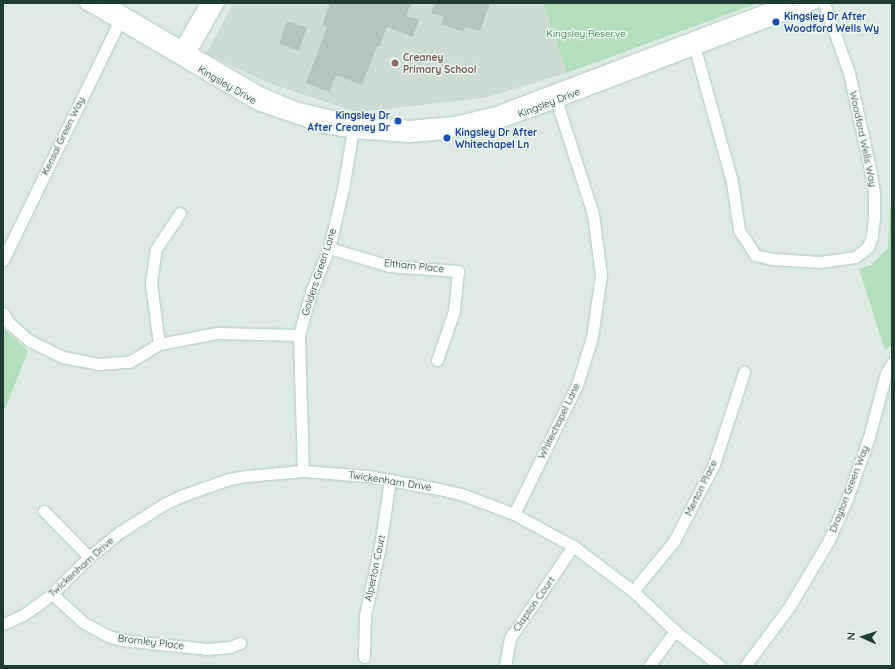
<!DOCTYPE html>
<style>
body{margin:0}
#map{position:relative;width:895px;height:669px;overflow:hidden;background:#ddebe4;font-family:Quicksand,sans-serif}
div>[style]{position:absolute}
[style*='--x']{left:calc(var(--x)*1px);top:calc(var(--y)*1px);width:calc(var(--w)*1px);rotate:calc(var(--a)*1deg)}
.built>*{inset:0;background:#ccdbd3}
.green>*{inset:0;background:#b4dfbd}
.building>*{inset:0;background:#b3c6bd;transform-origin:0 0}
.roads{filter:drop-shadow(0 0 1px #b0ccc0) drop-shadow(0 0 1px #b0ccc0)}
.minor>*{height:11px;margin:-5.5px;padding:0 5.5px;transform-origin:5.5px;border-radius:5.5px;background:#fff}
.tertiary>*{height:12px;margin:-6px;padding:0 6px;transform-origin:6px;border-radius:6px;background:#fff}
.secondary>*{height:12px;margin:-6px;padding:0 6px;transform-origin:6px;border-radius:6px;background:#fff}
.dots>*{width:11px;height:11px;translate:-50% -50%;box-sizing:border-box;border:2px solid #eef7f2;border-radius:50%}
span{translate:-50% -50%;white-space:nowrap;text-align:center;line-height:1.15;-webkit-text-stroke:3px #eef7f2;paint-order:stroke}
.transit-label{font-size:10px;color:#164399;font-weight:700}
.left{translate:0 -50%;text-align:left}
.right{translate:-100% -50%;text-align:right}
.park-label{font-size:10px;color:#24763f}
.education-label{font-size:10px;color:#785e54;font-weight:700}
.street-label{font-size:10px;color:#1e3c32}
.frame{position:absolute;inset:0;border:4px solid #1e3c32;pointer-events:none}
.north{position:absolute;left:843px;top:617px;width:40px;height:40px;-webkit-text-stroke:3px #eef7f2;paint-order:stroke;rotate:273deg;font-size:11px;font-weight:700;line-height:16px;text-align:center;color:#1e3c32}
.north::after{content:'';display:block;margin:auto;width:14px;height:18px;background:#1e3c32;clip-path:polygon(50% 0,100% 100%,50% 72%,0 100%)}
</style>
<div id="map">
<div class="built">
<i style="clip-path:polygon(234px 3px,543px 3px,567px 73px,484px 98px,357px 112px,271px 84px,206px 54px)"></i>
</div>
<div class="green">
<i style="clip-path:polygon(543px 3px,758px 3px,567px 73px)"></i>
<i style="clip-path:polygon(890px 207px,892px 207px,892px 345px,885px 350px,859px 269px,871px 265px,888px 248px)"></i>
<i style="clip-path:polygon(3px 328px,28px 351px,5px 409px,3px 409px)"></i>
</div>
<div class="building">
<i style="clip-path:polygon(330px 3px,411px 3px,406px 16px,419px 20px,413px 37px,387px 27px,379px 47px,377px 46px,362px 85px,336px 75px,329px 92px,306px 83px,327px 27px,322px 25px)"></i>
<i style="clip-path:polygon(435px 3px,490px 3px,480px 31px,465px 27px,464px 32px,441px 24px,444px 17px,431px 13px)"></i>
<i style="left:287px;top:21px;width:21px;height:24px;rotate:19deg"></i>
</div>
<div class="roads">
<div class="minor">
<i style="--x:693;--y:42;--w:145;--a:74.4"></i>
<i style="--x:732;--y:182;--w:49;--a:81.7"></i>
<i style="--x:739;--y:230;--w:30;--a:57"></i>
<i style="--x:755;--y:255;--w:17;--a:13"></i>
<i style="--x:772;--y:259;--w:48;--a:3.6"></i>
<i style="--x:820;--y:262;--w:35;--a:-8"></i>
<i style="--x:855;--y:257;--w:16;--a:-38"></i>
<i style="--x:868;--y:247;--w:12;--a:-70"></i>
<i style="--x:872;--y:236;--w:20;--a:-84"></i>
<i style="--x:874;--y:216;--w:23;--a:-90"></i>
<i style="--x:874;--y:193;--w:24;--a:-99"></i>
<i style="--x:870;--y:169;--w:98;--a:-102.3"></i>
<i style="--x:849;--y:73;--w:74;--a:-109.7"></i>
<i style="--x:329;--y:248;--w:63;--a:16.7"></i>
<i style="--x:389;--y:266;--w:69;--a:4.1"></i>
<i style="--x:458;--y:271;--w:40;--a:95.7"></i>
<i style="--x:454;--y:311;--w:52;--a:109.1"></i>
<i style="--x:3;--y:260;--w:274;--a:-64"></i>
<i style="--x:3;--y:313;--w:12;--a:59"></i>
<i style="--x:9;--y:323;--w:28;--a:41"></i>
<i style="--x:30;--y:341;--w:37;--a:26"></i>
<i style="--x:63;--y:357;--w:36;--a:11"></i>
<i style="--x:98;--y:364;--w:31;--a:-4"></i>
<i style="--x:129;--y:362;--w:35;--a:-31"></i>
<i style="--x:159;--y:344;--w:58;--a:-10.9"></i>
<i style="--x:216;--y:333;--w:83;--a:1.4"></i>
<i style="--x:159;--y:344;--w:62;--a:-97.5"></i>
<i style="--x:151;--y:283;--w:34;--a:-82"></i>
<i style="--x:156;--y:249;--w:43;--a:-56.3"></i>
<i style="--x:303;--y:471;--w:136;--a:-91.7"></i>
<i style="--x:299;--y:335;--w:45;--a:-74.4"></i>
<i style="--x:311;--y:292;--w:48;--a:-67.8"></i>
<i style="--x:329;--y:248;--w:61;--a:-76.7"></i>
<i style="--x:343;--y:189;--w:67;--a:-80.5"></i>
<i style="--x:44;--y:511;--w:64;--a:45.6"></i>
<i style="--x:514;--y:514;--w:144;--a:-64"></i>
<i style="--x:577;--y:385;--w:50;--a:-72.6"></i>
<i style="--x:592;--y:337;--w:63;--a:-81.7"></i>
<i style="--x:601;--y:275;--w:62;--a:-97.5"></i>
<i style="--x:593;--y:214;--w:127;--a:-107.9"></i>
<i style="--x:633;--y:591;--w:65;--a:-50.6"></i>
<i style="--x:674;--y:541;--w:87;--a:-62.5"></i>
<i style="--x:714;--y:464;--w:97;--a:-71.9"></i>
<i style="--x:52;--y:594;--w:43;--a:42.2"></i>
<i style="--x:84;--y:623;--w:27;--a:28"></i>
<i style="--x:108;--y:636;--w:15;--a:16"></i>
<i style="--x:122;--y:640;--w:85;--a:6"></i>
<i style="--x:207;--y:649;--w:23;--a:-5"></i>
<i style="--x:230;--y:647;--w:11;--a:-22"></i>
<i style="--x:3;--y:624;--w:22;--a:-24"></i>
<i style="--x:23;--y:615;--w:16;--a:-35"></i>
<i style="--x:36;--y:606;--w:20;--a:-37"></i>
<i style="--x:52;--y:594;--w:52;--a:-45"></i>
<i style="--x:89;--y:557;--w:40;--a:-39"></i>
<i style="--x:120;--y:532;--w:52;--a:-32.5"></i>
<i style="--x:164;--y:504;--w:19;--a:-25"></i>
<i style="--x:181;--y:496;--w:51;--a:-19.5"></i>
<i style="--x:229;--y:479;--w:17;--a:-10"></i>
<i style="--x:246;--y:476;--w:57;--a:-5"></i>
<i style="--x:303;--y:471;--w:65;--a:4.4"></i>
<i style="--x:368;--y:476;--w:72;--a:10.4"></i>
<i style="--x:439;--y:489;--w:23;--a:13"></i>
<i style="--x:461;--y:494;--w:57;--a:20.7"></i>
<i style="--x:514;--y:514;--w:67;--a:28.5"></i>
<i style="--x:573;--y:546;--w:75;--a:36.9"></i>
<i style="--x:633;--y:591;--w:58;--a:43.6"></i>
<i style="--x:675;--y:631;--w:57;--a:37.9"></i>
<i style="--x:364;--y:657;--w:42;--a:-88.6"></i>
<i style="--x:365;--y:615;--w:71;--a:-77.7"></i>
<i style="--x:380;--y:546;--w:67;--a:-81.4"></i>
<i style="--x:505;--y:666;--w:28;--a:-80"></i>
<i style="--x:510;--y:638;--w:112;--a:-55.6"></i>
<i style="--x:649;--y:666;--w:44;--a:-53.4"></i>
<i style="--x:745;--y:666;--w:74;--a:-53.3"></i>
<i style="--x:789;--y:607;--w:78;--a:-59.2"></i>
<i style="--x:829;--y:540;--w:45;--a:-66.3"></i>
<i style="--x:847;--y:499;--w:66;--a:-70.5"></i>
<i style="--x:869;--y:437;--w:66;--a:-75.1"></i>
<i style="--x:886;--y:373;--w:12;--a:-59"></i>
</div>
<div class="tertiary">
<i style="--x:177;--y:55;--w:60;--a:-60"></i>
<i style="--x:185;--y:61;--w:67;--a:-60.4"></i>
</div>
<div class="secondary">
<i style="--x:86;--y:3;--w:199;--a:30.4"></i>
<i style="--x:258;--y:104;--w:68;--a:19"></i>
<i style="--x:322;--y:126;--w:31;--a:11"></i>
<i style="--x:352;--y:132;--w:58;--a:3.9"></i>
<i style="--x:410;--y:136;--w:35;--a:-5"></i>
<i style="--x:445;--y:133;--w:55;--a:-11.5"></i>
<i style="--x:499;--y:122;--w:46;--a:-19.2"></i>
<i style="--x:542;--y:107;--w:292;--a:-20.9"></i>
<i style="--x:106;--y:3;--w:181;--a:30.3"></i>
<i style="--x:262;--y:94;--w:36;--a:23"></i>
<i style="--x:295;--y:108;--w:61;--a:13.3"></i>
<i style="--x:354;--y:122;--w:55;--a:5.2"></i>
<i style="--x:409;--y:127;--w:45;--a:-5.1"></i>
<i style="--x:454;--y:123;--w:43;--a:-13.4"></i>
<i style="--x:496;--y:113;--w:310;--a:-20.8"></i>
</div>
</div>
<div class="dots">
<i style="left:776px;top:22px;background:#1a4fb4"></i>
<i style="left:395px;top:63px;background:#8d6e63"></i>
<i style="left:398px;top:121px;background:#1a4fb4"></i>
<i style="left:447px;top:138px;background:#1a4fb4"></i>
</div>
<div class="transit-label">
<span class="left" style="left:784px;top:22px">Kingsley Dr After<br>Woodford Wells Wy</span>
<span class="right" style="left:390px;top:121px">Kingsley Dr<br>After Creaney Dr</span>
<span class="left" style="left:455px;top:138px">Kingsley Dr After<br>Whitechapel Ln</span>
</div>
<div class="park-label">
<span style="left:586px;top:34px">Kingsley Reserve</span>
</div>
<div class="education-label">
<span class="left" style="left:403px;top:63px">Creaney<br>Primary School</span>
</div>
<div class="street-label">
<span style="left:227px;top:85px;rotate:30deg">Kingsley Drive</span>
<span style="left:549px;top:103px;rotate:-21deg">Kingsley Drive</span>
<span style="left:63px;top:136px;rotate:-64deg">Kensal Green Way</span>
<span style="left:863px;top:139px;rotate:78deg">Woodford Wells Way</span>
<span style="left:414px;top:266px;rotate:6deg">Eltham Place</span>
<span style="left:319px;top:272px;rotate:-72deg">Golders Green Lane</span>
<span style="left:559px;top:421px;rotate:-64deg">Whitechapel Lane</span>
<span style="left:390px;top:481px;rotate:9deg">Twickenham Drive</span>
<span style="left:701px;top:488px;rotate:-64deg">Merton Place</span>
<span style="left:849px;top:489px;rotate:-69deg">Drayton Green Way</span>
<span style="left:81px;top:567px;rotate:-42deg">Twickenham Drive</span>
<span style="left:375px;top:568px;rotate:-78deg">Alperton Court</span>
<span style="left:534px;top:604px;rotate:-55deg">Clapton Court</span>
<span style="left:151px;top:642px;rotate:7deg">Bromley Place</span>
</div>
<div class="frame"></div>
<div class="north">N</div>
</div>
